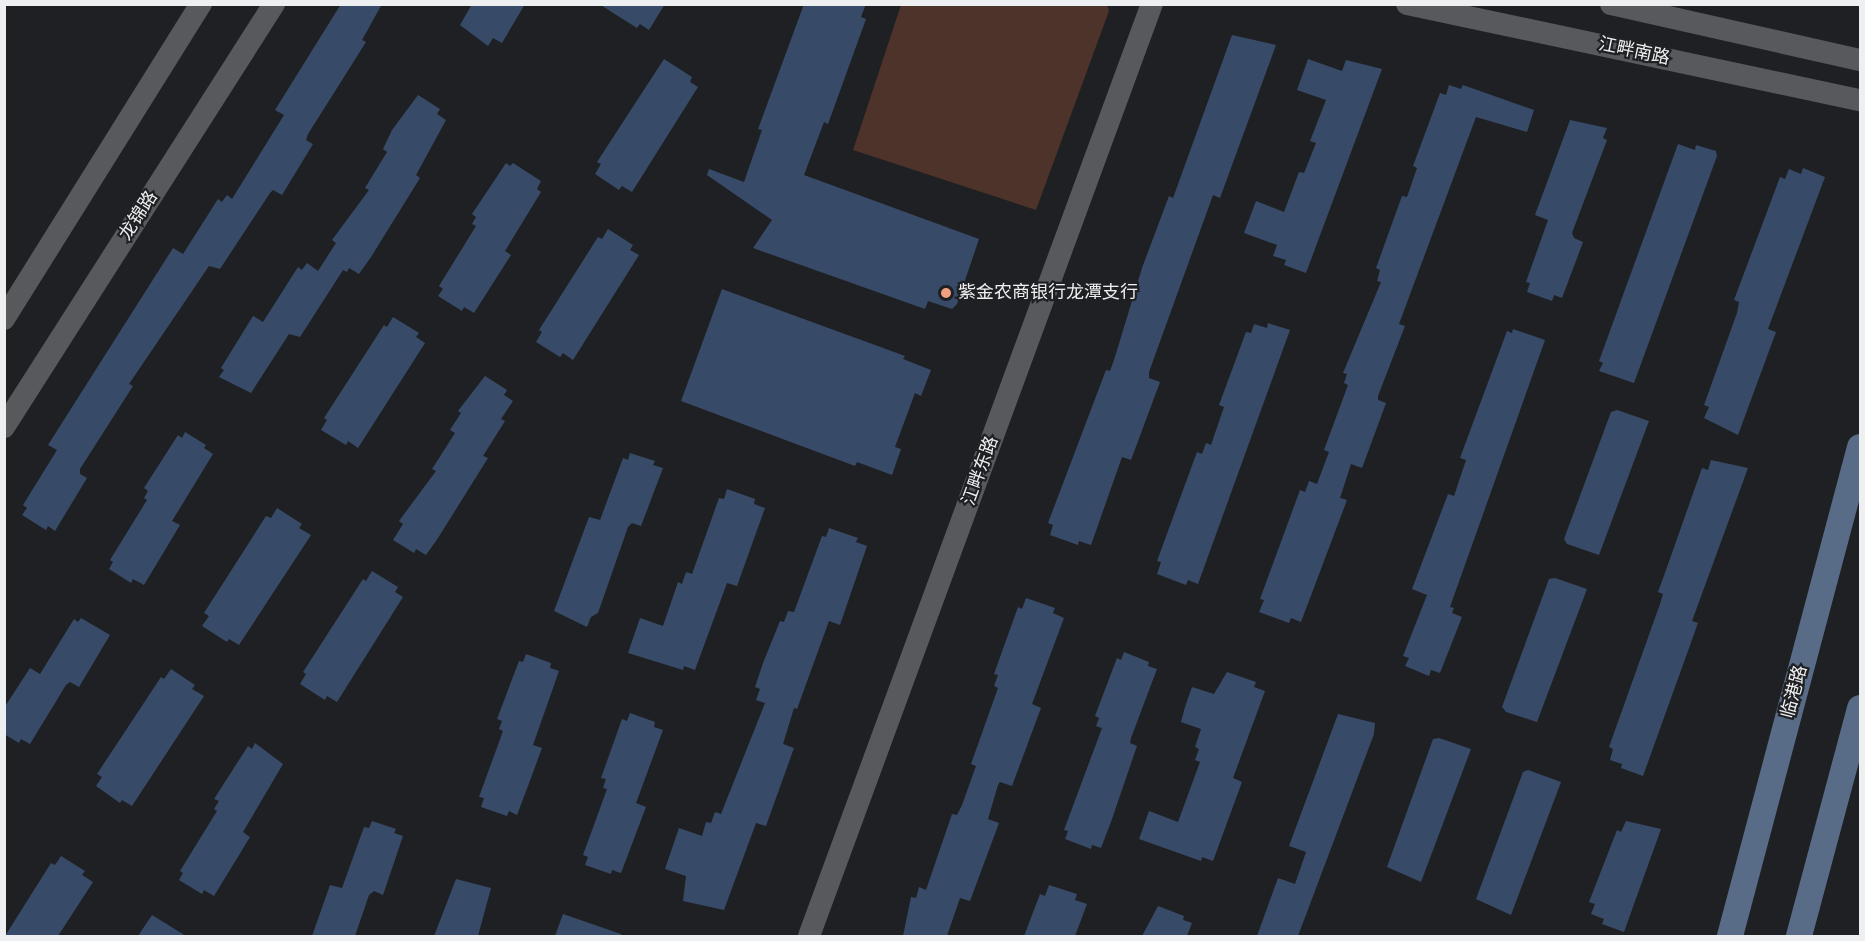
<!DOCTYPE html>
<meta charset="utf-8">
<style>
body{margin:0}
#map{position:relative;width:1865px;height:941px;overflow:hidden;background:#1f2023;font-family:Spectral,"Noto Sans SC",serif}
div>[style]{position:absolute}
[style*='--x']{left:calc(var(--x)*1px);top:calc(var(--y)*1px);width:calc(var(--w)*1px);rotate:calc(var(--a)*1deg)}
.green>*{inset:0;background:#4d3329}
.building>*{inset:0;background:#374b68}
.tertiary>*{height:22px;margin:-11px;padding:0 11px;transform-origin:11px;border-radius:11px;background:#57595c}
.secondary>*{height:26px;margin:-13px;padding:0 13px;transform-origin:13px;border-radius:13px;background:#586c88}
.dots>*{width:16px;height:16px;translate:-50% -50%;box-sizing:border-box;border:3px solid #1f2023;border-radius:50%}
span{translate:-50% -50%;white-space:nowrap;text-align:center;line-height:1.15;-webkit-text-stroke:4.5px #1f2023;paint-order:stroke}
.street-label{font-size:18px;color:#eeeff1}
.poi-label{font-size:18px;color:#eeeff1}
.left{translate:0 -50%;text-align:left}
.frame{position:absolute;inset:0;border:6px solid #eeeff1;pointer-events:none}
</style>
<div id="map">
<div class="green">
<i style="clip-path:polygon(901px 5px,1107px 5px,1109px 11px,1036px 210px,853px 150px)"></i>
</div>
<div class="building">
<i style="clip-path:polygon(341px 4px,382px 4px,362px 40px,366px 42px,308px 134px,306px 140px,313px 144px,282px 195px,273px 190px,270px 193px,220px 269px,209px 266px,129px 384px,133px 386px,80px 469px,80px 474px,87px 478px,55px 531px,48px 526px,46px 530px,22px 515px,27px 508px,23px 505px,57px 450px,48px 445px,173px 248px,183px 254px,218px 199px,222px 202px,227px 195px,232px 199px,284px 115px,275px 110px)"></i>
<i style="clip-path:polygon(472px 4px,525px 4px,502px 43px,493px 38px,488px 46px,460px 25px)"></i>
<i style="clip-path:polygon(599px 4px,665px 4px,649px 30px,640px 24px,637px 28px)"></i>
<i style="clip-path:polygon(804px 4px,866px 4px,861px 17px,866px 19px,828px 124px,824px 122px,804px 175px,979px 239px,957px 304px,952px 309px,928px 301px,925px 309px,753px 248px,772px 220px,707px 175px,709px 169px,744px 182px,762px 130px,758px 129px)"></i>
<i style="clip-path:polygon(1232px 35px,1276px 45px,1220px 198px,1213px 195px,1149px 372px,1149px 378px,1160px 382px,1131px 460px,1122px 457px,1091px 545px,1079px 541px,1078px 545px,1050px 535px,1053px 525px,1048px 523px,1106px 370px,1110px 371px,1114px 360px,1142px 268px,1169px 196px,1173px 198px)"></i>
<i style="clip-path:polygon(664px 59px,692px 77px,690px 82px,698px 87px,632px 192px,622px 186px,619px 190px,595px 174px,601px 164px,597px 162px)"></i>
<i style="clip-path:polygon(1308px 59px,1342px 71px,1346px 60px,1382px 69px,1306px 273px,1284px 265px,1286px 260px,1273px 256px,1277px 245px,1244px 233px,1256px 201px,1284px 212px,1299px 172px,1304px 173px,1316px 143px,1310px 141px,1326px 100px,1297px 90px)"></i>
<i style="clip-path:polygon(1449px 85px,1461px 89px,1463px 85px,1534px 110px,1527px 132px,1476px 117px,1399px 324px,1405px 326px,1378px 396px,1378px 400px,1386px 403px,1375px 433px,1362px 468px,1351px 464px,1340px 498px,1347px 500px,1301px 622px,1291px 618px,1289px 623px,1259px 612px,1264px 600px,1260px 599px,1300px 490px,1305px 492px,1309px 481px,1317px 484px,1329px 452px,1324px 450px,1348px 385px,1344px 383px,1347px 374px,1343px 373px,1381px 282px,1377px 281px,1380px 270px,1376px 268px,1402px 196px,1407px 197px,1417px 168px,1413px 166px,1440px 93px,1446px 95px)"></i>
<i style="clip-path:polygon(418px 95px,440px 109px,437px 114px,446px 120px,416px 175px,420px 178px,371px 257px,359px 274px,349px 268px,347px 272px,343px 270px,300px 337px,289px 334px,251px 393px,219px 377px,224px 370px,221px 368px,253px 316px,263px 322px,298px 267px,302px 270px,307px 263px,318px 271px,336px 243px,332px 240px,369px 190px,365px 188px,387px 152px,383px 149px,392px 130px)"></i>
<i style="clip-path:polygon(1570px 120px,1607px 128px,1603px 138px,1607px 140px,1572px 233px,1574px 238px,1583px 242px,1562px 298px,1554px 295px,1552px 301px,1527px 292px,1530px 283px,1526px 282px,1548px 220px,1535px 215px)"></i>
<i style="clip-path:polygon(1678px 144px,1695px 150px,1696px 145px,1716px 151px,1717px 156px,1634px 383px,1599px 371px,1603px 363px,1599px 361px)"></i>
<i style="clip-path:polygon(506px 163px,510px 166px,513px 163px,541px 181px,537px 189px,541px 192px,505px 251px,511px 255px,474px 313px,464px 307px,462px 311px,438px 296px,443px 289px,439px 286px,476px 226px,472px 224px,476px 217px,472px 214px)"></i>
<i style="clip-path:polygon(1803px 168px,1825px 177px,1768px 329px,1776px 332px,1738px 435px,1704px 418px,1709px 407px,1704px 405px,1737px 313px,1739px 302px,1734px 300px,1780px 177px,1785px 179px,1789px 169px,1801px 174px)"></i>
<i style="clip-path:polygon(608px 229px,633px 245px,630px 250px,639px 255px,573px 360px,563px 353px,560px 357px,536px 342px,542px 332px,539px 330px,598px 237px,602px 239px)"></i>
<i style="clip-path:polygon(722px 289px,905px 356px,903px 359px,931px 370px,921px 396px,915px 393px,895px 447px,901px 449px,892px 475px,857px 462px,855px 466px,681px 401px)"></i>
<i style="clip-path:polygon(393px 317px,419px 333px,416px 337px,425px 343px,358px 448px,348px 441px,346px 445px,321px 430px,327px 420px,324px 418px,384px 325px,387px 327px)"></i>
<i style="clip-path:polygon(1268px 323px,1290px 330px,1198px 584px,1188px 580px,1186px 585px,1157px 574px,1161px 562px,1157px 561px,1197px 452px,1202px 454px,1206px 443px,1211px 445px,1224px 407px,1219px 405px,1246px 332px,1251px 333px,1254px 324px,1267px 328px)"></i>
<i style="clip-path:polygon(1513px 329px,1545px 340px,1450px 607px,1454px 608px,1452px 613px,1462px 617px,1440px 673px,1431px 670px,1429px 676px,1405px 666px,1409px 658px,1403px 656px,1427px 595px,1412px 589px,1448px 494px,1454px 496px,1466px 460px,1460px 458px,1507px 331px,1512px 333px)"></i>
<i style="clip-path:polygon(485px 376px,507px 390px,504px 395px,513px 401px,501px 419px,505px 421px,483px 456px,488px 458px,438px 538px,426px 555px,416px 549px,414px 553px,393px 540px,403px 524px,399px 521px,436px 471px,432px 469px,455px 433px,450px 430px,461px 413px,458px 411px)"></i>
<i style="clip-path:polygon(1617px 410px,1649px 421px,1599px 555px,1567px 544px,1564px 539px,1611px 412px)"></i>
<i style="clip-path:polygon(185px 432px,206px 445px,204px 448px,213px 454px,172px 521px,180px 525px,144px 585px,133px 579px,131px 583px,109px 569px,113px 562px,110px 560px,147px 500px,144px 498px,148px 491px,144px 488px,178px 435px,182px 438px)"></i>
<i style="clip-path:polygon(630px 453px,655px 461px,653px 465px,663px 468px,641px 526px,632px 523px,628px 527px,598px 613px,591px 617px,587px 627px,554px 611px,589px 517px,600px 520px,623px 458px,628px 460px)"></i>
<i style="clip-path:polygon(1711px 460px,1748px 468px,1692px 621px,1698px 623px,1643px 776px,1621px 768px,1622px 764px,1610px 760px,1613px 749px,1609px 747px,1660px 604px,1663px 594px,1658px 592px,1666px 570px,1702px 468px,1708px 470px)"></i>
<i style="clip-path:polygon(727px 489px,755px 499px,754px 504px,765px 508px,737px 586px,727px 583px,695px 670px,684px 666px,683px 670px,628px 653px,640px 618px,663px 626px,678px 582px,682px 584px,686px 572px,692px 574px,719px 498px,724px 499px)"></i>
<i style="clip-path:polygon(277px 508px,302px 524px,299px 528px,311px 535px,239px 645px,229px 639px,227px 642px,202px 626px,209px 616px,204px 613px,266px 516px,271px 518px)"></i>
<i style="clip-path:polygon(829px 528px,858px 538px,856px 542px,867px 546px,840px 625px,829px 621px,797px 709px,794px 708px,783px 744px,794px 748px,766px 826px,756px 823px,724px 910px,683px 901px,686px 876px,665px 869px,679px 828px,702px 836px,706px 822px,711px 823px,715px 812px,721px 814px,765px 703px,756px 700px,760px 689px,755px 687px,763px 663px,780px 621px,784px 622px,788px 611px,794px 612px,822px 536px,826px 537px)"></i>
<i style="clip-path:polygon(372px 571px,398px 587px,395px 592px,403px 597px,337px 702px,327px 696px,325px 700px,300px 684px,306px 674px,303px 672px,363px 579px,366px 581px)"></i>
<i style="clip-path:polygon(1555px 578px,1587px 589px,1537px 722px,1506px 712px,1502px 707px,1549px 579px)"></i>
<i style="clip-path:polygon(1026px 598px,1055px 608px,1053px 613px,1064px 618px,1032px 704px,1041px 708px,1012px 786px,1000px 782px,998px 785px,988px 819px,999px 823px,970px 901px,960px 898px,947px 936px,903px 936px,911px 897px,916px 898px,919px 887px,926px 890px,952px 814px,957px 815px,962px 805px,976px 766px,971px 764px,998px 688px,994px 686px,998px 675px,994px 674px,1018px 607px,1022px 609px)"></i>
<i style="clip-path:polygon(81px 618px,110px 635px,79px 687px,70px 682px,66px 685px,30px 744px,21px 739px,19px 743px,4px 734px,4px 708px,30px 668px,40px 674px,74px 619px,78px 622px)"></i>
<i style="clip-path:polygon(1124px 652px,1149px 662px,1148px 666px,1157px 669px,1131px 738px,1130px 743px,1137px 746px,1112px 819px,1101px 848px,1092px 845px,1091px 849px,1065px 839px,1068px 831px,1064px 830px,1102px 728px,1096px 726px,1099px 718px,1095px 716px,1117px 658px,1121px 660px)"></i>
<i style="clip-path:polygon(526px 654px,551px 663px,550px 668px,559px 671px,533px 745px,542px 748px,531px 778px,517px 815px,509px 811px,507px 816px,481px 807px,484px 798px,479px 797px,503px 731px,499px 729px,502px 721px,497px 719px,519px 661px,523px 662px)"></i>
<i style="clip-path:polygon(171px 669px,195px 685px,192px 689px,204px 696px,132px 806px,122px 800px,120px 803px,96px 786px,102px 777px,97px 774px,161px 677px,164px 679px)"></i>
<i style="clip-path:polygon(1227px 672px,1256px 682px,1254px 687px,1265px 691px,1233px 778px,1242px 782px,1213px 861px,1202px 857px,1201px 861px,1139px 839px,1149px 811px,1178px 822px,1200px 762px,1195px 760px,1199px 749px,1195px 747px,1201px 729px,1181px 722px,1185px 707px,1192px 687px,1214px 694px)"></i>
<i style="clip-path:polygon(630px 713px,655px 722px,654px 727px,663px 730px,636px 803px,646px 807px,621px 873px,612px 870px,611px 874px,585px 865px,588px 857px,583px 855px,607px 789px,603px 788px,606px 779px,601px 778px,622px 719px,627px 721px)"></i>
<i style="clip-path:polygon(1338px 714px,1375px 723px,1374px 734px,1298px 936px,1257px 936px,1278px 878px,1295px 884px,1306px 852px,1289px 846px)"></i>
<i style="clip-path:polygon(1439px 738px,1471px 749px,1421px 882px,1387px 867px,1433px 739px)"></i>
<i style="clip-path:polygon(255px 743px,283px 764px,243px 832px,250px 837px,214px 896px,204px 890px,202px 894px,179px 880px,183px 873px,180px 871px,217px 811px,214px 809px,219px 801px,214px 799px,248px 746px,252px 749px)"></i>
<i style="clip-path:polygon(1528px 770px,1561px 782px,1511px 915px,1476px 899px,1523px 772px)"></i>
<i style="clip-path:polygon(372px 821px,396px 829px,394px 833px,403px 836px,383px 895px,374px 891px,369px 895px,355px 936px,312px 936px,330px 885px,342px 888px,364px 827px,369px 828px)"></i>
<i style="clip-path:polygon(1626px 821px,1661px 829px,1624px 932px,1602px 924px,1604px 919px,1591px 914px,1595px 904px,1589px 902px,1617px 830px,1621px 832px)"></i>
<i style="clip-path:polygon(61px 856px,85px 871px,82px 875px,93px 882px,58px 936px,5px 936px,51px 863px,55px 865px)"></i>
<i style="clip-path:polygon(456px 879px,491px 888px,478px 936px,434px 936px)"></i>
<i style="clip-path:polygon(1049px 885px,1077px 894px,1075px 900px,1087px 904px,1075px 936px,1024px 936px,1040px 894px,1045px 896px)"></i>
<i style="clip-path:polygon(1158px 906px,1184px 916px,1183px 920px,1192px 923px,1187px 936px,1142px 936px)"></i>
<i style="clip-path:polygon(563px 914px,621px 934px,621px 936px,555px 936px)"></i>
<i style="clip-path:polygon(152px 915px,186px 936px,138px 936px)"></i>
</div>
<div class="tertiary">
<i style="--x:1407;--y:4;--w:463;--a:12"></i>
<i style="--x:1611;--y:4;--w:255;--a:12.7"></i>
<i style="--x:4;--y:319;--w:372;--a:-58"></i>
<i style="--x:4;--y:427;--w:502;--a:-57.45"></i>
<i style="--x:809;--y:936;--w:993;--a:-69.8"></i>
</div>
<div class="secondary">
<i style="--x:1730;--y:936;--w:506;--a:-75.11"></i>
<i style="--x:1799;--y:936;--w:236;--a:-75"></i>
</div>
<div class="dots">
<i style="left:946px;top:293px;background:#f2a080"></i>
</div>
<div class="street-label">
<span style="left:1634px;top:52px;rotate:12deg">江畔南路</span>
<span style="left:139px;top:216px;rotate:-57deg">龙锦路</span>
<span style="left:981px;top:471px;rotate:-70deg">江畔东路</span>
<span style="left:1795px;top:692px;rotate:-75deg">临港路</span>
</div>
<div class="poi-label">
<span class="left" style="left:958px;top:293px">紫金农商银行龙潭支行</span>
</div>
<div class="frame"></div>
</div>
